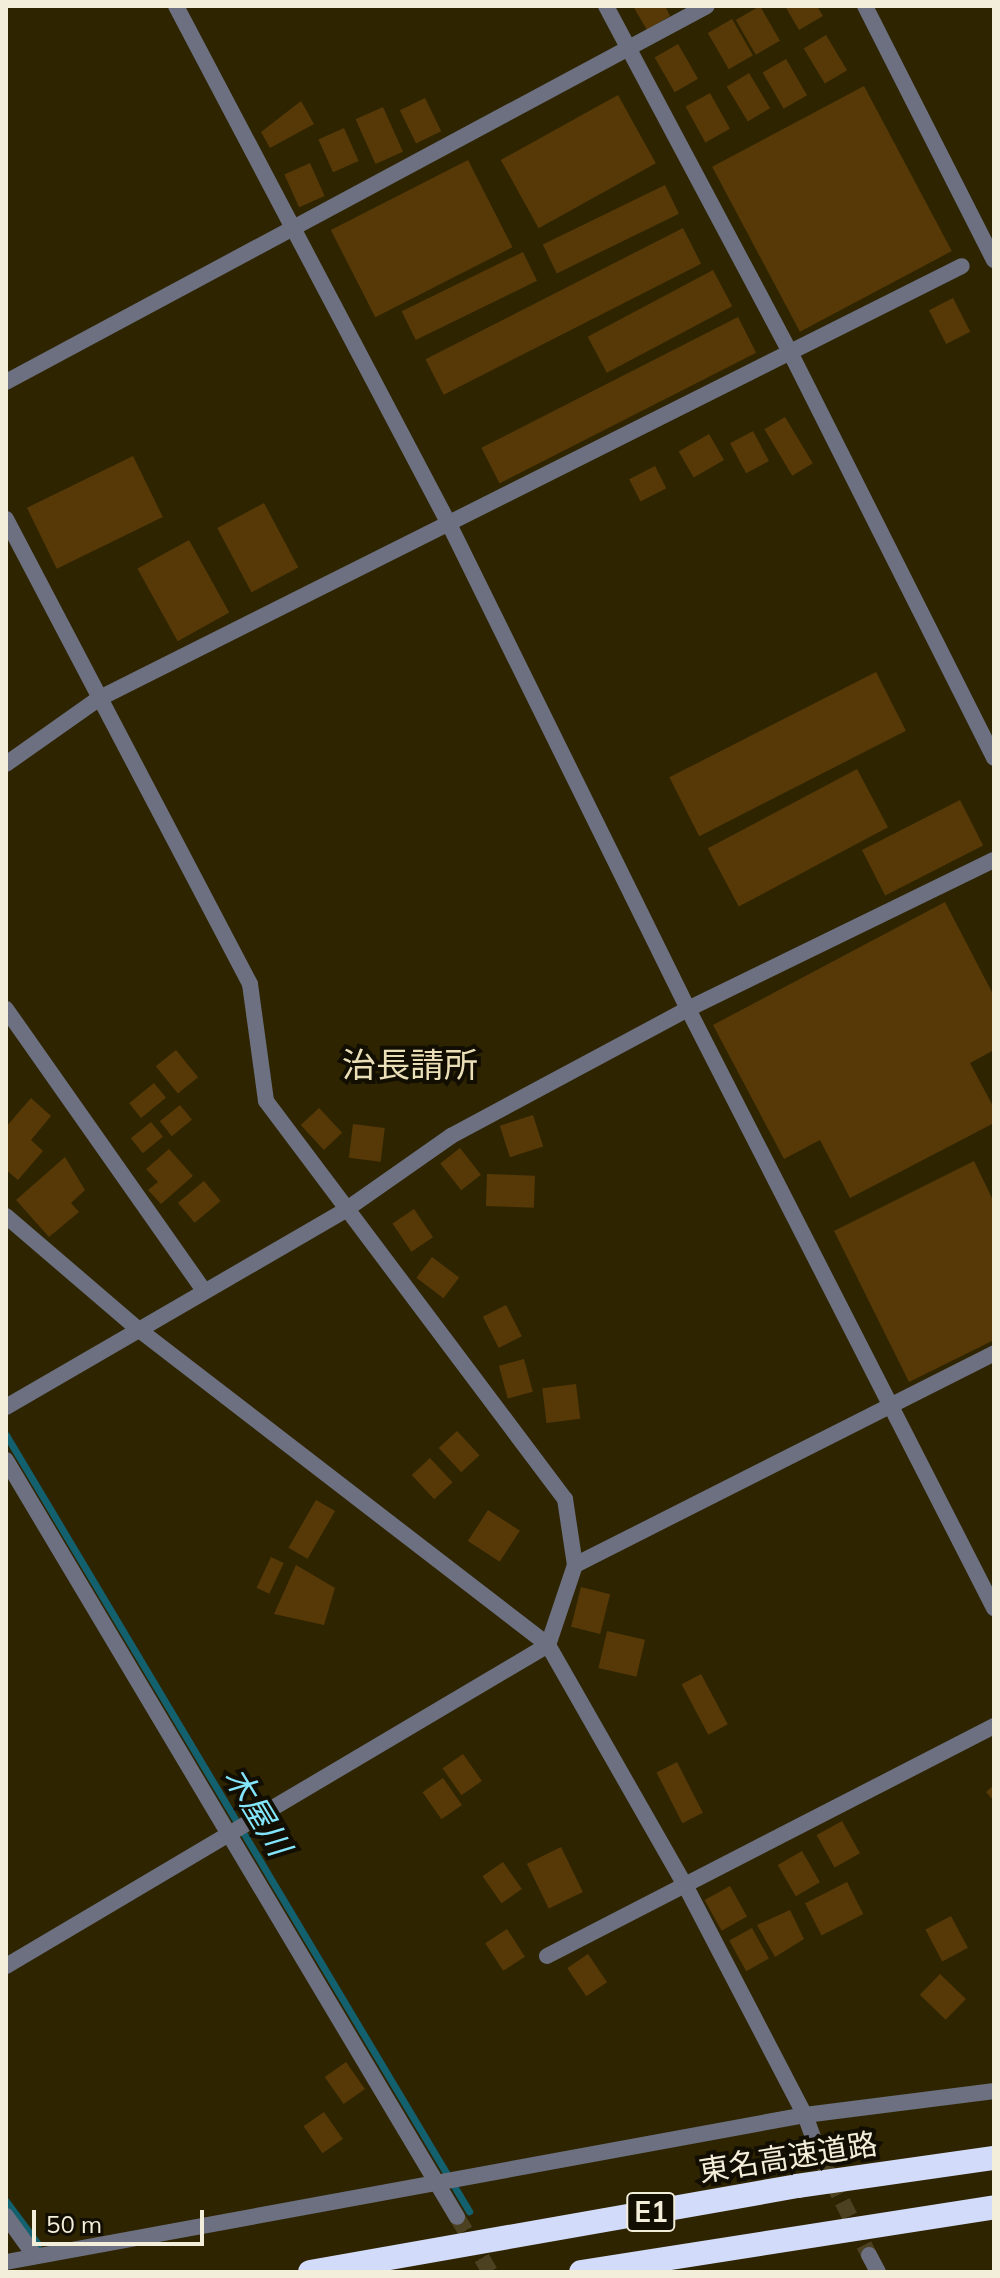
<!DOCTYPE html>
<meta charset="utf-8">
<style>
body{margin:0}
#map{position:relative;width:1000px;height:2278px;overflow:hidden;background:#2e2400;font-family:Mulish,"Noto Sans JP",sans-serif}
div>[style]{position:absolute}
[style*='--x']{left:calc(var(--x)*1px);top:calc(var(--y)*1px);width:calc(var(--w)*1px);rotate:calc(var(--a)*1deg)}
.stream>*{height:7px;margin:-3.5px;padding:0 3.5px;transform-origin:3.5px;border-radius:3.5px;background:#13616f}
.building>*{inset:0;background:#563907;transform-origin:0 0}
.minor-tunnel>*{height:16px;margin-top:-8px;transform-origin:0;background:repeating-linear-gradient(90deg,#4c4221 0 16px,transparent 0 24px)}
.minor>*{height:16px;margin:-8px;padding:0 8px;transform-origin:8px;border-radius:8px;background:#6c7080}
.motorway>*{height:24px;margin:-12px;padding:0 12px;transform-origin:12px;border-radius:12px;background:#d3dbfa}
span{translate:-50% -50%;white-space:nowrap;text-align:center;line-height:1.15;-webkit-text-stroke:8px #120e02;paint-order:stroke}
.shield-label span{padding:2px 6px;background:#120e02;border:2px solid;border-radius:6px;-webkit-text-stroke-width:0}
.shield-label{font-size:28px;color:#f3eeda;font-weight:700}
.street-label{font-size:30px;color:#f3eeda}
.water-label{font-size:32px;color:#83e6fc;font-style:italic}
.quarter-label{font-size:34px;color:#ebdfb7}
.frame{position:absolute;inset:0;border:8px solid #f3eeda;pointer-events:none}
.scale{position:absolute;left:32px;top:2210px;width:172px;height:36px;box-sizing:border-box;border:4px solid #f3eeda;border-top:0;padding-left:10px;font-size:24px;line-height:28px;white-space:nowrap;color:#f3eeda;-webkit-text-stroke:6px #120e02;paint-order:stroke}
</style>
<div id="map">
<div class="stream">
<i style="--x:6;--y:1435;--w:904;--a:59.18"></i>
<i style="--x:6;--y:2201;--w:54;--a:53.3"></i>
</div>
<div class="building">
<i style="clip-path:polygon(633px 6px,665px 6px,670px 16px,647px 30px)"></i>
<i style="left:760px;top:6px;width:40px;height:28px;rotate:60deg"></i>
<i style="clip-path:polygon(785px 6px,817px 6px,823px 16px,799px 30px)"></i>
<i style="left:732px;top:19px;width:42px;height:28px;rotate:60deg"></i>
<i style="left:826px;top:35px;width:41px;height:26px;rotate:59deg"></i>
<i style="left:678px;top:44px;width:40px;height:27px;rotate:60deg"></i>
<i style="left:786px;top:59px;width:42px;height:27px;rotate:60deg"></i>
<i style="left:749px;top:73px;width:41px;height:26px;rotate:59deg"></i>
<i style="left:864px;top:86px;width:187px;height:172px;rotate:62deg"></i>
<i style="left:710px;top:93px;width:41px;height:28px;rotate:61deg"></i>
<i style="left:618px;top:95px;width:78px;height:134px;rotate:61deg"></i>
<i style="left:425px;top:98px;width:37px;height:28px;rotate:64deg"></i>
<i style="clip-path:polygon(301px 101px,314px 124px,270px 148px,261px 132px)"></i>
<i style="left:383px;top:107px;width:49px;height:30px;rotate:66deg"></i>
<i style="left:344px;top:128px;width:36px;height:28px;rotate:66deg"></i>
<i style="left:468px;top:160px;width:98px;height:154px;rotate:63deg"></i>
<i style="left:310px;top:163px;width:36px;height:28px;rotate:66deg"></i>
<i style="left:665px;top:185px;width:32px;height:136px;rotate:64deg"></i>
<i style="left:683px;top:228px;width:40px;height:289px;rotate:63deg"></i>
<i style="left:523px;top:252px;width:32px;height:135px;rotate:64deg"></i>
<i style="left:713px;top:270px;width:41px;height:142px;rotate:62deg"></i>
<i style="left:953px;top:298px;width:38px;height:27px;rotate:63deg"></i>
<i style="left:738px;top:317px;width:40px;height:288px;rotate:63deg"></i>
<i style="left:785px;top:417px;width:54px;height:24px;rotate:59deg"></i>
<i style="left:753px;top:431px;width:34px;height:26px;rotate:62deg"></i>
<i style="left:709px;top:434px;width:30px;height:35px;rotate:60deg"></i>
<i style="left:133px;top:456px;width:68px;height:118px;rotate:64deg"></i>
<i style="left:655px;top:466px;width:25px;height:29px;rotate:63deg"></i>
<i style="left:264px;top:503px;width:73px;height:53px;rotate:62deg"></i>
<i style="left:189px;top:540px;width:83px;height:59px;rotate:61deg"></i>
<i style="left:876px;top:672px;width:66px;height:232px;rotate:63deg"></i>
<i style="left:857px;top:769px;width:66px;height:169px;rotate:62deg"></i>
<i style="left:960px;top:800px;width:51px;height:110px;rotate:63deg"></i>
<i style="clip-path:polygon(945px 902px,994px 996px,994px 1050px,970px 1063px,994px 1108px,994px 1123px,850px 1198px,820px 1140px,784px 1159px,713px 1025px)"></i>
<i style="left:176px;top:1050px;width:35px;height:26px;rotate:51deg"></i>
<i style="left:154px;top:1083px;width:19px;height:32px;rotate:51deg"></i>
<i style="clip-path:polygon(31px 1098px,51px 1116px,31px 1140px,43px 1151px,18px 1180px,6px 1170px,6px 1127px)"></i>
<i style="left:180px;top:1105px;width:19px;height:26px;rotate:51deg"></i>
<i style="left:319px;top:1108px;width:34px;height:25px;rotate:47deg"></i>
<i style="left:533px;top:1115px;width:33px;height:35px;rotate:72deg"></i>
<i style="left:151px;top:1122px;width:19px;height:26px;rotate:51deg"></i>
<i style="left:353px;top:1124px;width:32px;height:34px;rotate:7deg"></i>
<i style="left:460px;top:1148px;width:34px;height:25px;rotate:52deg"></i>
<i style="clip-path:polygon(169px 1149px,193px 1176px,161px 1204px,148px 1190px,158px 1182px,146px 1169px)"></i>
<i style="clip-path:polygon(65px 1157px,85px 1190px,71px 1203px,79px 1212px,49px 1237px,16px 1200px)"></i>
<i style="clip-path:polygon(974px 1161px,994px 1202px,994px 1340px,909px 1382px,834px 1231px)"></i>
<i style="left:487px;top:1174px;width:48px;height:32px;rotate:2deg"></i>
<i style="left:204px;top:1181px;width:26px;height:34px;rotate:50deg"></i>
<i style="left:414px;top:1209px;width:34px;height:26px;rotate:56deg"></i>
<i style="left:432px;top:1257px;width:34px;height:26px;rotate:37deg"></i>
<i style="left:506px;top:1305px;width:35px;height:26px;rotate:63deg"></i>
<i style="left:524px;top:1359px;width:34px;height:26px;rotate:75deg"></i>
<i style="left:576px;top:1384px;width:35px;height:34px;rotate:83deg"></i>
<i style="left:457px;top:1431px;width:33px;height:25px;rotate:47deg"></i>
<i style="left:430px;top:1458px;width:33px;height:25px;rotate:47deg"></i>
<i style="left:316px;top:1500px;width:22px;height:55px;rotate:30deg"></i>
<i style="left:488px;top:1510px;width:38px;height:37px;rotate:33deg"></i>
<i style="left:271px;top:1557px;width:14px;height:34px;rotate:25deg"></i>
<i style="clip-path:polygon(296px 1565px,335px 1588px,324px 1625px,274px 1614px)"></i>
<i style="left:581px;top:1587px;width:30px;height:41px;rotate:14deg"></i>
<i style="left:607px;top:1631px;width:39px;height:38px;rotate:13deg"></i>
<i style="left:701px;top:1674px;width:57px;height:22px;rotate:62deg"></i>
<i style="left:463px;top:1754px;width:33px;height:25px;rotate:55deg"></i>
<i style="left:677px;top:1762px;width:57px;height:23px;rotate:63deg"></i>
<i style="left:443px;top:1778px;width:33px;height:25px;rotate:55deg"></i>
<i style="clip-path:polygon(994px 1785px,994px 1801px,986px 1792px)"></i>
<i style="left:842px;top:1821px;width:37px;height:29px;rotate:61deg"></i>
<i style="left:561px;top:1847px;width:50px;height:38px;rotate:64deg"></i>
<i style="left:802px;top:1851px;width:36px;height:28px;rotate:60deg"></i>
<i style="left:503px;top:1862px;width:33px;height:25px;rotate:55deg"></i>
<i style="left:847px;top:1882px;width:36px;height:47px;rotate:63deg"></i>
<i style="left:730px;top:1886px;width:35px;height:29px;rotate:61deg"></i>
<i style="clip-path:polygon(790px 1910px,804px 1939px,775px 1957px,757px 1925px)"></i>
<i style="left:951px;top:1916px;width:36px;height:29px;rotate:62deg"></i>
<i style="left:752px;top:1928px;width:35px;height:26px;rotate:61deg"></i>
<i style="left:507px;top:1929px;width:33px;height:26px;rotate:57deg"></i>
<i style="left:588px;top:1954px;width:34px;height:25px;rotate:56deg"></i>
<i style="left:940px;top:1974px;width:36px;height:29px;rotate:44deg"></i>
<i style="left:346px;top:2062px;width:33px;height:26px;rotate:55deg"></i>
<i style="left:324px;top:2112px;width:33px;height:25px;rotate:55deg"></i>
</div>
<div class="minor-tunnel">
<i style="--x:821;--y:2159;--w:107;--a:63.4"></i>
<i style="--x:457;--y:2217;--w:64;--a:59"></i>
</div>
<div class="minor">
<i style="--x:176;--y:6;--w:586;--a:62.21"></i>
<i style="--x:449;--y:524;--w:541;--a:63.77"></i>
<i style="--x:688;--y:1009;--w:673;--a:62.94"></i>
<i style="--x:606;--y:6;--w:394;--a:62"></i>
<i style="--x:791;--y:354;--w:452;--a:63.3"></i>
<i style="--x:865;--y:6;--w:285;--a:63.1"></i>
<i style="--x:6;--y:382;--w:795;--a:-28.21"></i>
<i style="--x:6;--y:519;--w:525;--a:62.31"></i>
<i style="--x:250;--y:984;--w:118;--a:82.2"></i>
<i style="--x:266;--y:1101;--w:498;--a:53.1"></i>
<i style="--x:565;--y:1499;--w:67;--a:81.4"></i>
<i style="--x:575;--y:1565;--w:84;--a:108.6"></i>
<i style="--x:548;--y:1645;--w:630;--a:149.36"></i>
<i style="--x:6;--y:764;--w:113;--a:-35.2"></i>
<i style="--x:98;--y:699;--w:966;--a:-26.62"></i>
<i style="--x:6;--y:1009;--w:345;--a:54.9"></i>
<i style="--x:6;--y:1216;--w:174;--a:40.6"></i>
<i style="--x:138;--y:1329;--w:518;--a:37.62"></i>
<i style="--x:548;--y:1645;--w:274;--a:60.3"></i>
<i style="--x:684;--y:1883;--w:262;--a:62.5"></i>
<i style="--x:805;--y:2115;--w:47;--a:70"></i>
<i style="--x:6;--y:1407;--w:391;--a:-30.1"></i>
<i style="--x:344;--y:1211;--w:131;--a:-35"></i>
<i style="--x:451;--y:1136;--w:269;--a:-28.2"></i>
<i style="--x:688;--y:1009;--w:340;--a:-26"></i>
<i style="--x:6;--y:1460;--w:881;--a:59.21"></i>
<i style="--x:575;--y:1565;--w:470;--a:-26.8"></i>
<i style="--x:547;--y:1956;--w:503;--a:-27.23"></i>
<i style="--x:6;--y:2216;--w:49;--a:54.1"></i>
<i style="--x:869;--y:2255;--w:19;--a:62"></i>
<i style="--x:6;--y:2262;--w:812;--a:-10.42"></i>
<i style="--x:805;--y:2115;--w:191;--a:-7.2"></i>
</div>
<div class="motorway">
<i style="--x:310;--y:2272;--w:495;--a:-10"></i>
<i style="--x:797;--y:2186;--w:199;--a:-8.1"></i>
<i style="--x:581;--y:2272;--w:418;--a:-8.9"></i>
</div>
<div class="shield-label">
<span style="left:651px;top:2212px">E1</span>
</div>
<div class="street-label">
<span style="left:788px;top:2157px;rotate:-9deg">東名高速道路</span>
</div>
<div class="water-label">
<span style="left:258px;top:1811px;rotate:59deg">木屋川</span>
</div>
<div class="quarter-label">
<span style="left:410px;top:1065px">治長請所</span>
</div>
<div class="frame"></div>
<div class="scale">50 m</div>
</div>
